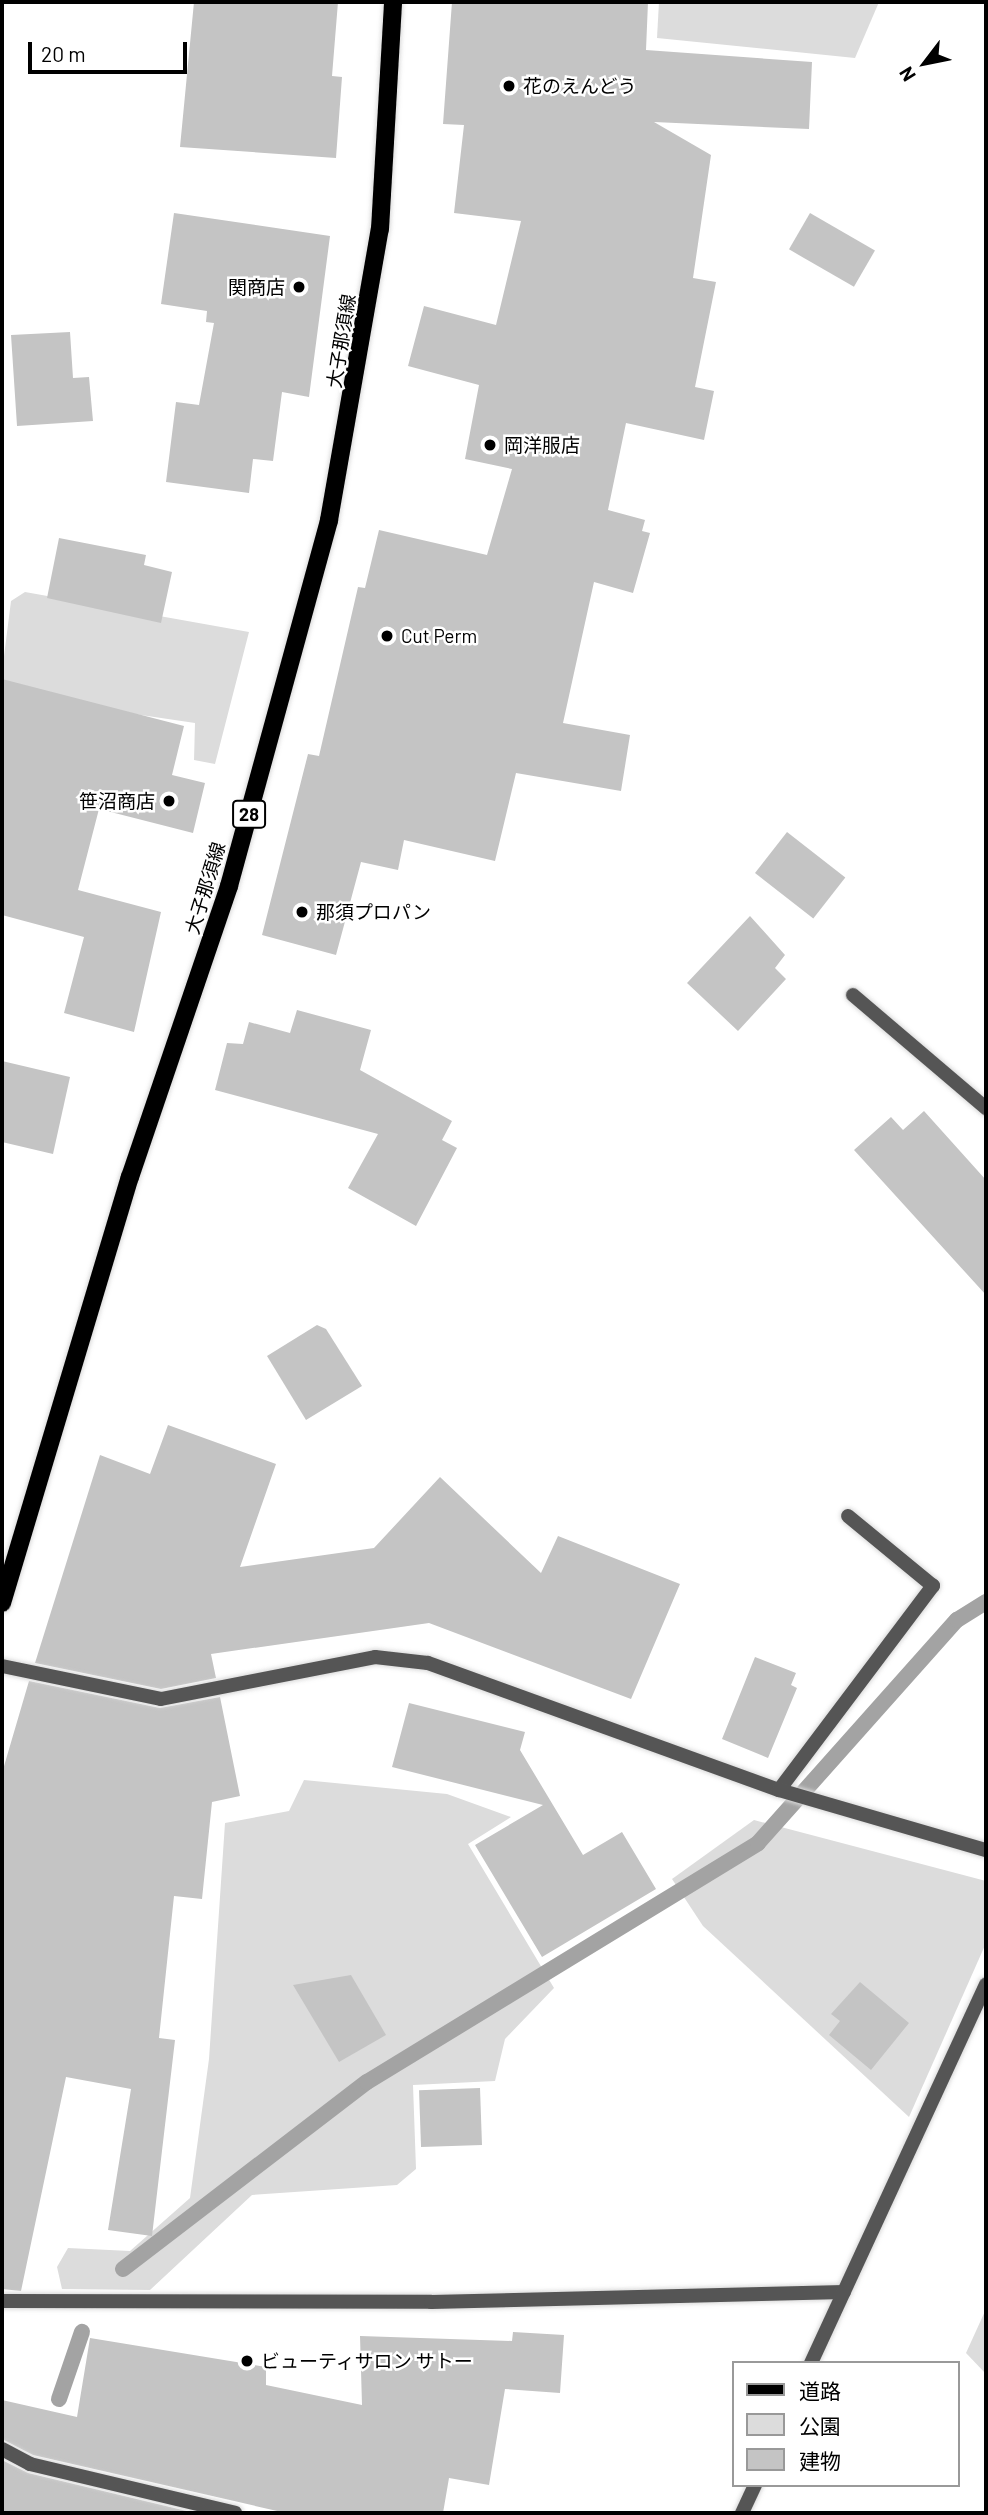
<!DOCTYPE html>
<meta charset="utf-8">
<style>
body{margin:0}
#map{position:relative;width:988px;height:2515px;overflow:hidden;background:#fff;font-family:Barlow,"Noto Sans JP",sans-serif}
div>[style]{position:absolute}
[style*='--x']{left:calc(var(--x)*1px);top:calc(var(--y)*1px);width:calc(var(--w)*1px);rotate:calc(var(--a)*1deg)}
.green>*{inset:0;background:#dcdcdc}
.stream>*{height:16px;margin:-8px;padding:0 8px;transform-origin:8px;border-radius:8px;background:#a3a3a3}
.building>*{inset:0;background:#c4c4c4;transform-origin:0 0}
.roads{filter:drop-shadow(0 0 2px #dbdbdb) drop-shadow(0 0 2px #dbdbdb)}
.service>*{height:14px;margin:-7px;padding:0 7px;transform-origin:7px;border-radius:7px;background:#555}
.minor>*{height:14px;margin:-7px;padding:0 7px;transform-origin:7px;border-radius:7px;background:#555}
.primary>*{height:18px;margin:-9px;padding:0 9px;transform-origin:9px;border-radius:9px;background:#000}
.dots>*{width:19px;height:19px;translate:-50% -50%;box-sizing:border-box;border:4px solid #fff;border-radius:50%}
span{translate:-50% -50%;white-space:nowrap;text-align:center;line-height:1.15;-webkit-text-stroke:5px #fff;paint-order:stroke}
.shield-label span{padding:2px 5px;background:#fff;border:2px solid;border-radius:5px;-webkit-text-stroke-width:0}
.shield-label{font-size:18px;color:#000;font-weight:700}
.poi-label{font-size:19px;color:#000}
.left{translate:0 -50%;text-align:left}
.right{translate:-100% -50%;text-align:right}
.street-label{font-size:19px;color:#000}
.frame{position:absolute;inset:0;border:4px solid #000;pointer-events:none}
.legend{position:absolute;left:732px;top:2361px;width:228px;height:126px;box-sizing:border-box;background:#fff;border:2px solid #999;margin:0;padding:9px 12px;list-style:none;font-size:21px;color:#000}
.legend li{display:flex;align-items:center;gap:14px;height:35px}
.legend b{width:35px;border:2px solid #999}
.north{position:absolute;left:890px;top:28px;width:70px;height:70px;-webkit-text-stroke:5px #fff;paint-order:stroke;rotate:238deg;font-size:19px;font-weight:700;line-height:28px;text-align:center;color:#000}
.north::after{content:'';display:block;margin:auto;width:24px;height:32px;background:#000;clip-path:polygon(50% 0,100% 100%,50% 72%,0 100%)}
.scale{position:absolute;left:28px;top:42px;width:159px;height:32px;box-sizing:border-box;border:4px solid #000;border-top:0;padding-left:9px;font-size:21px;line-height:24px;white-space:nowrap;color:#000;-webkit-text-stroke:5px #fff;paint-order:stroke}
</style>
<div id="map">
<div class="green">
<i style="clip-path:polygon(659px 2px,879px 2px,855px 58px,657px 38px)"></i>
<i style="clip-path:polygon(25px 592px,249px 632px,215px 764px,194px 760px,195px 723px,53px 702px,41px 766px,2px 756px,2px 672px,11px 601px)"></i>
<i style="clip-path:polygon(304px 1780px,447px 1794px,511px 1817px,468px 1844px,554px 1988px,505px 2039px,495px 2081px,413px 2085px,416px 2169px,397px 2185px,252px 2195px,150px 2290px,62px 2289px,57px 2267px,68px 2248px,130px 2251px,190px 2198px,209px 2059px,225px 1823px,289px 1811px)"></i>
<i style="clip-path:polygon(754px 1820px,986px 1881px,986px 1943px,909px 2117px,703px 1926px,672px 1879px)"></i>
<i style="clip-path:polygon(986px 2309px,986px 2374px,966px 2353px)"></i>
</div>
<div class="stream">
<i style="--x:123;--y:2269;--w:307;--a:-37.5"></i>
<i style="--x:367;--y:2082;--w:458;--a:-31.4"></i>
<i style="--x:758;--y:1843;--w:299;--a:-48.3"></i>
<i style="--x:957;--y:1620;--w:34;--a:-32"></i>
<i style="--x:59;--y:2399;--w:71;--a:-71.1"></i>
</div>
<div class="building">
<i style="clip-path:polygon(194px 2px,338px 2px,332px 76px,342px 77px,336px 158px,180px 147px)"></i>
<i style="clip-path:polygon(452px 2px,648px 2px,646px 50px,812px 62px,809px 129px,654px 122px,711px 155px,693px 278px,716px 282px,695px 387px,714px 391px,704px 440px,626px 423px,608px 510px,645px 520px,642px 531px,650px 533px,633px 593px,594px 582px,563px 723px,630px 735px,621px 791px,516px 773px,495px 861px,404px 840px,398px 870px,361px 862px,336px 955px,262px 935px,308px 754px,319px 756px,358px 587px,365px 588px,379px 530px,487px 555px,512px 469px,465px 459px,479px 385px,408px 366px,424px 306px,496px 325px,521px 221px,454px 213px,464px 125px,443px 124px)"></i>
<i style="clip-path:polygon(174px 213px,330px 236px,309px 397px,282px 392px,273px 461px,253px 459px,249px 493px,166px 482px,176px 402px,199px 405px,214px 323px,206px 322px,207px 311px,161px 304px)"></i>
<i style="left:810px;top:213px;width:75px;height:42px;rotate:30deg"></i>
<i style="clip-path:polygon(70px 332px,73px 378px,89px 377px,93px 421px,17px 426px,11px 335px)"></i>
<i style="clip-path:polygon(59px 538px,146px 555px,144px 565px,172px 572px,161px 623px,47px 598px)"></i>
<i style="clip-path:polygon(2px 679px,184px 726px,172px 775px,205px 783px,193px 833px,99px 809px,78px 890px,161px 912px,134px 1032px,64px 1013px,84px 937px,2px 915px)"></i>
<i style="left:787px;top:832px;width:74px;height:52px;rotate:38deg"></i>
<i style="clip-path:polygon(750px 916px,785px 955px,775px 968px,786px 979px,738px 1031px,687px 983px)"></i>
<i style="clip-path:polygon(297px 1010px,371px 1030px,360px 1070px,452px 1121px,442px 1140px,457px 1148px,416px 1226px,348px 1188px,378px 1134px,215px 1090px,227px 1043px,243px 1044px,249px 1022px,290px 1033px)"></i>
<i style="clip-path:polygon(2px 1061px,70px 1077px,53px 1154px,2px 1142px)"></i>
<i style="clip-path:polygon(924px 1111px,986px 1180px,986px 1295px,854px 1150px,891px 1117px,903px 1130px)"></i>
<i style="clip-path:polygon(317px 1325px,326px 1329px,362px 1386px,306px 1420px,267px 1356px)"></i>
<i style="clip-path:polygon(168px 1425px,276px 1464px,240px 1567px,374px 1548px,440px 1477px,541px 1573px,558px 1536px,680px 1584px,631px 1699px,429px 1623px,211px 1654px,216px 1678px,161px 1689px,35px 1663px,100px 1455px,150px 1474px)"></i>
<i style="clip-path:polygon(755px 1657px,796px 1673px,791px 1685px,797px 1688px,768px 1758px,722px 1739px)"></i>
<i style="clip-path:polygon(29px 1681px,160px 1708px,220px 1697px,240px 1796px,212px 1802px,202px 1899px,174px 1896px,159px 2038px,175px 2040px,152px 2236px,108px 2230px,131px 2089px,66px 2077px,21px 2291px,2px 2289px,2px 1773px)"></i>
<i style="clip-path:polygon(409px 1703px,525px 1732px,520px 1750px,583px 1855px,622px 1832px,656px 1889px,542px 1957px,475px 1845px,543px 1805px,392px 1767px)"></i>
<i style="clip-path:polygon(351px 1975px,386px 2035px,339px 2062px,293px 1985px)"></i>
<i style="clip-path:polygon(860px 1982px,909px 2023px,871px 2070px,829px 2035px,840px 2021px,831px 2014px)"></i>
<i style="left:480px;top:2088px;width:57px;height:61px;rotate:88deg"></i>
<i style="clip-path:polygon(513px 2332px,564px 2335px,560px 2393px,505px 2389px,489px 2485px,449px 2478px,443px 2513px,286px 2513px,33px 2455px,2px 2439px,2px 2400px,77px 2417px,90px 2338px,266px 2367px,266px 2385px,362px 2405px,360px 2336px,512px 2341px)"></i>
<i style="clip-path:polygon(2px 2460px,28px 2473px,195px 2513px,2px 2513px)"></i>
</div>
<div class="roads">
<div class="service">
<i style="--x:779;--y:1790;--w:256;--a:-53"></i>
<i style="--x:933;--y:1586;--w:110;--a:-140.5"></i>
<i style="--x:2;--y:2449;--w:32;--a:28"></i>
<i style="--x:30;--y:2464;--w:211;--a:13.4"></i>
</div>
<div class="minor">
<i style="--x:853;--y:995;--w:175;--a:40.4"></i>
<i style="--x:2;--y:1666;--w:162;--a:11.7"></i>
<i style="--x:161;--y:1699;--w:218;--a:-11.1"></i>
<i style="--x:375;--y:1657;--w:53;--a:6.5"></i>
<i style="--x:428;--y:1663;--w:373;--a:19.9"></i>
<i style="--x:779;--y:1790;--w:216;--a:16.2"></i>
<i style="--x:2;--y:2301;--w:429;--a:0.1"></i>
<i style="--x:431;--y:2302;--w:413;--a:-1.4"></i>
<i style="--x:811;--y:2363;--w:417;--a:-65.2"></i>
<i style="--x:742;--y:2513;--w:31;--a:-65"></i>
</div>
<div class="primary">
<i style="--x:2;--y:1603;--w:445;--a:-73.3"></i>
<i style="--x:130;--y:1177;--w:307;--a:-71.2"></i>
<i style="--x:229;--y:886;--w:379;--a:-74.7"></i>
<i style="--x:329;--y:520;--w:295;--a:-80.1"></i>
<i style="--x:380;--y:229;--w:227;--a:-86.7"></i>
</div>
</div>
<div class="dots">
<i style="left:509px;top:86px;background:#000"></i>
<i style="left:299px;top:287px;background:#000"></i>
<i style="left:490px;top:445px;background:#000"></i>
<i style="left:387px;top:636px;background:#000"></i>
<i style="left:169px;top:801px;background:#000"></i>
<i style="left:302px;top:912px;background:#000"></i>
<i style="left:247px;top:2361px;background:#000"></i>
</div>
<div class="shield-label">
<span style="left:249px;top:814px">28</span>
</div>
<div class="poi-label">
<span class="left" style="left:523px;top:86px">花のえんどう</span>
<span class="right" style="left:285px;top:287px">関商店</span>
<span class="left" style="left:504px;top:445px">岡洋服店</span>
<span class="left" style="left:401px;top:636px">Cut Perm</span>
<span class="right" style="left:155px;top:801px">笹沼商店</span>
<span class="left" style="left:316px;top:912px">那須プロパン</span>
<span class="left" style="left:261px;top:2361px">ビューティサロン サトー</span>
</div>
<div class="street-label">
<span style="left:341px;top:341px;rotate:-81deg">大子那須線</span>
<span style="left:205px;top:888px;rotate:-73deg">大子那須線</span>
</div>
<div class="frame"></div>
<ul class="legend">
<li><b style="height:9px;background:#000"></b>道路</li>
<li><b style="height:19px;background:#dcdcdc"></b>公園</li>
<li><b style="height:19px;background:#c4c4c4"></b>建物</li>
</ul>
<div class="north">N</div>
<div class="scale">20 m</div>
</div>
